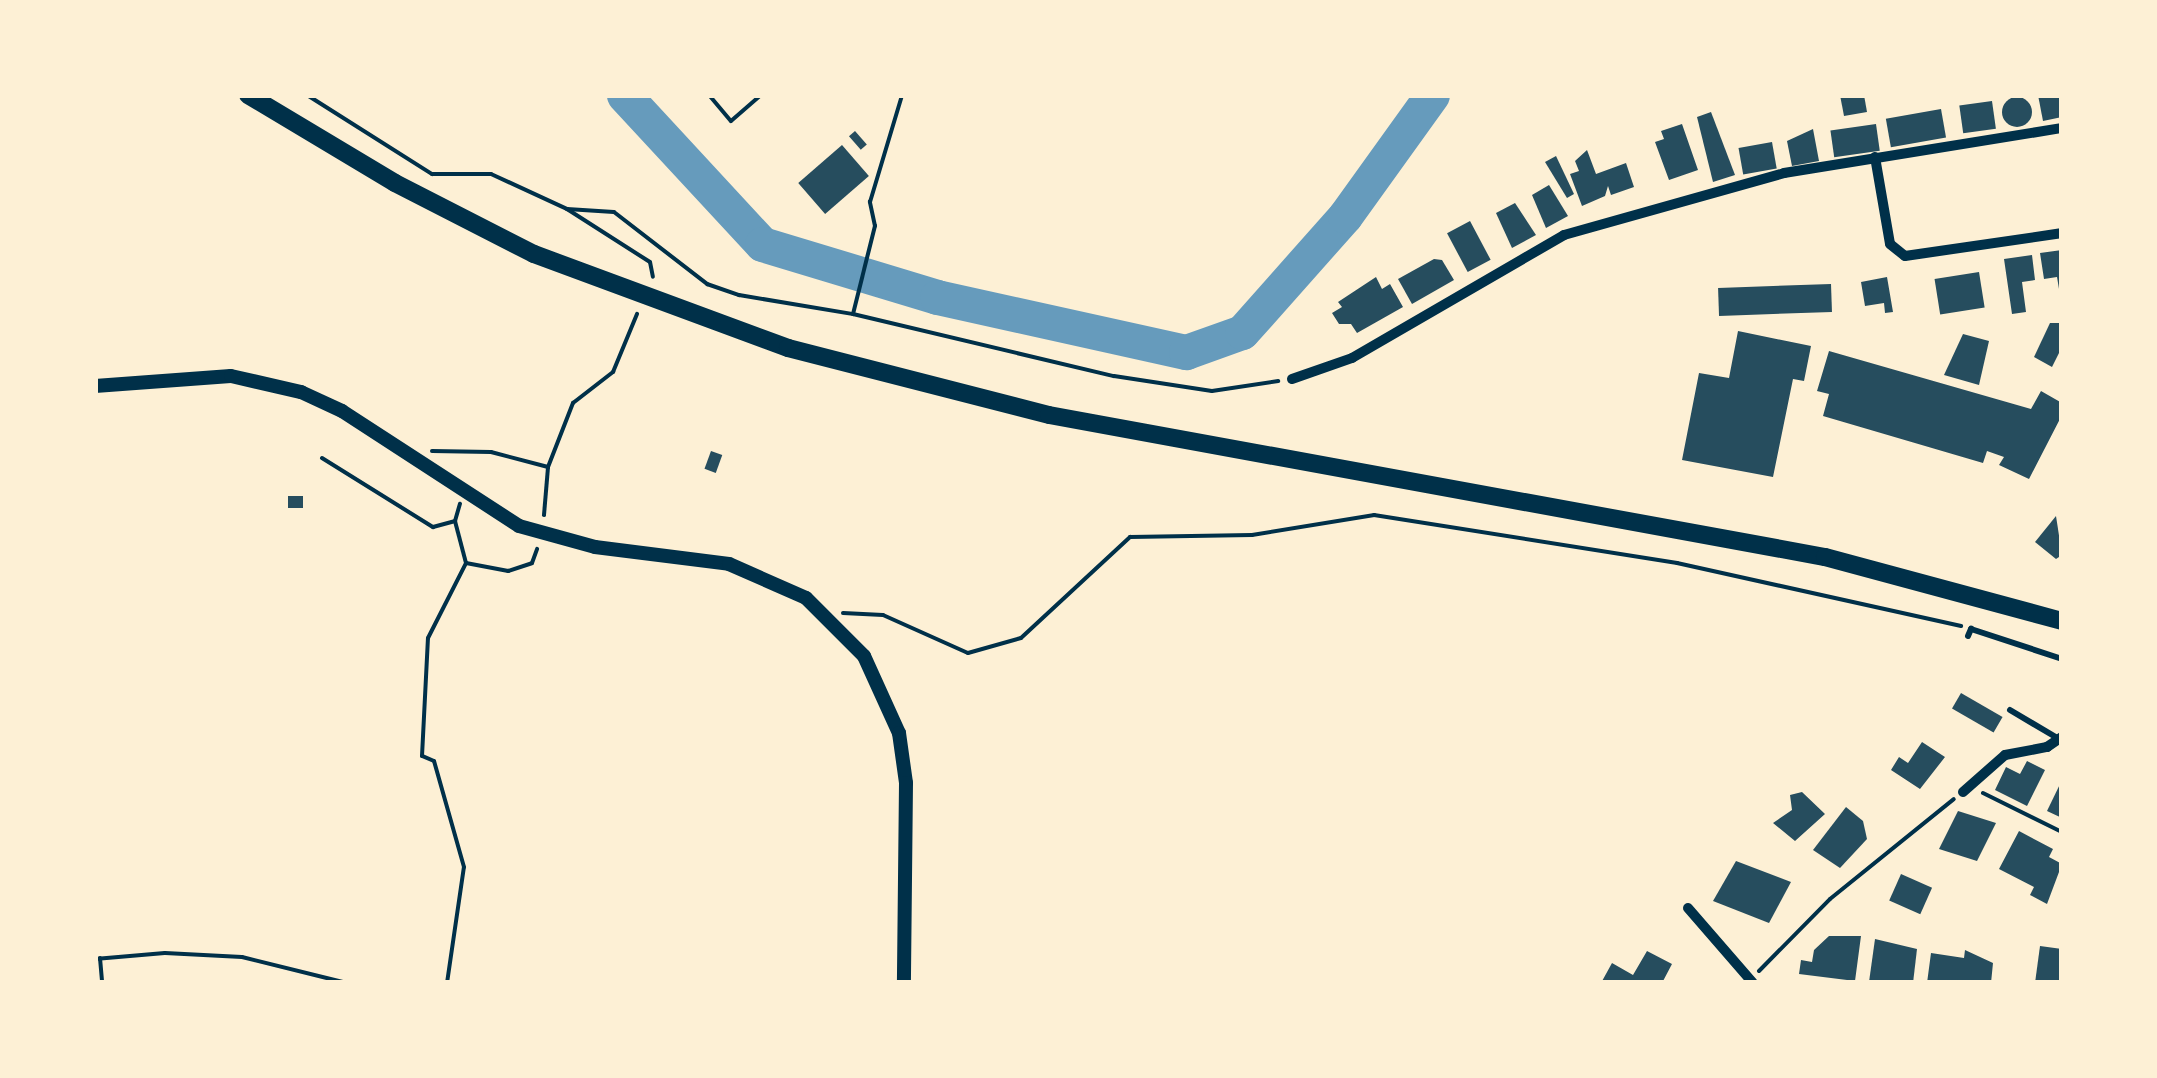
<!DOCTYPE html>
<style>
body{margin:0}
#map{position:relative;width:2157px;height:1078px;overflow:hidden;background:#fdf0d5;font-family:Lora,serif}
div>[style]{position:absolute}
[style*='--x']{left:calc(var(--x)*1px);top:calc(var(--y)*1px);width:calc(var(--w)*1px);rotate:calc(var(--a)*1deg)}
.river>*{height:35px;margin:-17.5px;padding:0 17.5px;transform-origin:17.5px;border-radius:17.5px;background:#669bbc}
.building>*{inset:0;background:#264d5e;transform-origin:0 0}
.round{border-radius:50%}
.path>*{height:4px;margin:-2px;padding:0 2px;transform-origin:2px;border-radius:2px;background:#003049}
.service>*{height:6px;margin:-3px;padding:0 3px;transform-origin:3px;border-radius:3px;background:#003049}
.minor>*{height:10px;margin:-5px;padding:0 5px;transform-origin:5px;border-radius:5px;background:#003049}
.tertiary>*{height:14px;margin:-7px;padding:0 7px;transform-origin:7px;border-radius:7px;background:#003049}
.primary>*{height:18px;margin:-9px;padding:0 9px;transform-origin:9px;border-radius:9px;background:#003049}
span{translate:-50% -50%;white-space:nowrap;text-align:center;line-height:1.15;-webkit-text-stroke:8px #fdf0d5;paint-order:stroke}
.frame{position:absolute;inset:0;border:98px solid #fdf0d5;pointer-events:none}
</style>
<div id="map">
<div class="river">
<i style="--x:624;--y:95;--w:203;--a:47.2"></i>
<i style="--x:762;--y:244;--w:183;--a:16.8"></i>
<i style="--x:937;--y:297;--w:255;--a:12.5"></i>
<i style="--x:1186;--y:352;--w:59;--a:-19.7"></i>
<i style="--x:1242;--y:332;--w:155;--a:-48.4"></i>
<i style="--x:1345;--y:216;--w:149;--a:-54.3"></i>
</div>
<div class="building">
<i style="clip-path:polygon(1840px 95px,1864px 95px,1867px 112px,1844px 116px)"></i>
<i style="clip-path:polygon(2038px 95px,2062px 95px,2062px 117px,2043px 121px)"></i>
<i class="round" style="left:2002px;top:97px;width:30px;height:30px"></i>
<i style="left:1992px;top:101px;width:28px;height:33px;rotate:82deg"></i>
<i style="left:1941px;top:109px;width:29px;height:56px;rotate:80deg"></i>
<i style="clip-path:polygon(1711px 112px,1735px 175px,1713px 182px,1697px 117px)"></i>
<i style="clip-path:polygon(1682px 124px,1698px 170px,1669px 180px,1655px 142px,1664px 139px,1661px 131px)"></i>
<i style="left:1876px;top:124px;width:27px;height:46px;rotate:82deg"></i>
<i style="clip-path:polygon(1813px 129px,1819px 161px,1792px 166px,1787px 141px)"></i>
<i style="left:855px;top:131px;width:18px;height:8px;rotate:49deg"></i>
<i style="left:1772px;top:142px;width:27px;height:34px;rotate:80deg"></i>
<i style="left:842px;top:145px;width:41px;height:58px;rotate:49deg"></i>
<i style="clip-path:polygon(1587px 150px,1596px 174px,1626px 163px,1634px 187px,1611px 195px,1608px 186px,1605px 196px,1582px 206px,1570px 174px,1579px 171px,1575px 161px)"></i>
<i style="clip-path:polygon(1556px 156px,1574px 194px,1567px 198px,1545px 162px)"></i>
<i style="clip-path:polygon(1549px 185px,1568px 216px,1546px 228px,1532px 195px)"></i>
<i style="clip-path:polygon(1515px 203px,1536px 235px,1512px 248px,1496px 213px)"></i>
<i style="left:1470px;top:221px;width:44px;height:26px;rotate:62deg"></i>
<i style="clip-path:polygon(2062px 250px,2062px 288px,2059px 289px,2057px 277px,2044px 279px,2040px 253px)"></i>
<i style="clip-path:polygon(2032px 255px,2035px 280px,2022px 282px,2026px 312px,2012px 314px,2004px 259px)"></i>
<i style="clip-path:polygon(1434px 259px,1442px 260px,1454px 280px,1412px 304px,1398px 279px)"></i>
<i style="left:1979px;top:272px;width:36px;height:45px;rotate:81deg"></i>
<i style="clip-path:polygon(1376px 277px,1382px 289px,1390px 284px,1403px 307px,1357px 333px,1351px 324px,1339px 324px,1332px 313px,1342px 307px,1338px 302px)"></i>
<i style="clip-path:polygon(1887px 277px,1893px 312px,1885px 313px,1884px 303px,1865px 306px,1861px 282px)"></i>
<i style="left:1831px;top:284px;width:28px;height:113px;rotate:88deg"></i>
<i style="clip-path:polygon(2050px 323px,2062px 323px,2062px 347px,2052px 367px,2034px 357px)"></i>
<i style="clip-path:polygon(1738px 331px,1811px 346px,1804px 381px,1793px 379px,1773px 477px,1682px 460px,1699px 373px,1729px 378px)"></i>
<i style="clip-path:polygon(1963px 334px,1989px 341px,1979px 385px,1944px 375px)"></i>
<i style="clip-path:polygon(1829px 351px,2031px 409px,2041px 391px,2062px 403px,2062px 415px,2029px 479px,1999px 465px,2004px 457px,1987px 451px,1983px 463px,1823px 416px,1829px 394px,1817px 391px)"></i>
<i style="left:711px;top:451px;width:12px;height:19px;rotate:20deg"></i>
<i style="left:288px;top:496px;width:15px;height:12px"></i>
<i style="clip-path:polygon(2056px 516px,2062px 555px,2056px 559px,2035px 542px)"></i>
<i style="left:1961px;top:693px;width:48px;height:18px;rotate:30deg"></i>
<i style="clip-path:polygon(1922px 742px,1945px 757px,1920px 789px,1891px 770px,1899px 757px,1908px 763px)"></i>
<i style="clip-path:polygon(2027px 761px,2045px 770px,2027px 806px,1995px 790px,2006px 767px,2020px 774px)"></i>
<i style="clip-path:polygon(2062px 780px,2062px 818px,2047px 811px)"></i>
<i style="clip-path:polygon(1802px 792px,1825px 814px,1795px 841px,1773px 823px,1792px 810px,1790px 795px)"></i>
<i style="clip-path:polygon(1846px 807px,1863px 821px,1867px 839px,1840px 868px,1813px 850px)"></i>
<i style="clip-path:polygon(1958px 811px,1996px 823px,1977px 861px,1939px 849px)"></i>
<i style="clip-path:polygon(2019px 831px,2053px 849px,2049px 857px,2062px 864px,2047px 904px,2030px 895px,2034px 887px,1999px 869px)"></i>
<i style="clip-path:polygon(1736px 861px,1791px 882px,1769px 923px,1713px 901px)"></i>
<i style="left:1901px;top:874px;width:34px;height:29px;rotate:24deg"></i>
<i style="clip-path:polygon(1829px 936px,1861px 936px,1855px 981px,1799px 974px,1801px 960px,1812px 962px,1814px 950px)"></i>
<i style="clip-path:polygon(1875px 939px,1917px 949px,1913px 983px,1869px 982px)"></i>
<i style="clip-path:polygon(2040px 946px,2062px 949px,2062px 983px,2035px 983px)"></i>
<i style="clip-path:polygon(1965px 950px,1993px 963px,1991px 983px,1927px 983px,1931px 953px,1964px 958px)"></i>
<i style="clip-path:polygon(1647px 951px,1672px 964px,1662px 983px,1601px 983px,1612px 963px,1633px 975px)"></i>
</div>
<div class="path">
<i style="--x:307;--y:95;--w:148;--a:32.3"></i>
<i style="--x:432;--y:174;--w:59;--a:0"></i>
<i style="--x:491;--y:174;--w:84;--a:24.7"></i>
<i style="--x:567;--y:209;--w:47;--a:3.7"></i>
<i style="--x:614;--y:212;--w:118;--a:37.7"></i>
<i style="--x:707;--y:284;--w:34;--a:19"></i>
<i style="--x:739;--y:295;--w:116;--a:9.5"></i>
<i style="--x:853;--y:314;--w:268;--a:13.4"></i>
<i style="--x:1114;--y:376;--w:99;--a:8.7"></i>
<i style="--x:1212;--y:391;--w:67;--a:-8.6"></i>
<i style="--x:709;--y:95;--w:34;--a:50"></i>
<i style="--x:731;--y:121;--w:40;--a:-41"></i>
<i style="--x:567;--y:209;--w:98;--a:32.6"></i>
<i style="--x:650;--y:262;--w:15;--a:79"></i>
<i style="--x:853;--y:314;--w:91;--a:-76"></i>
<i style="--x:875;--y:226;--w:25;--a:-102"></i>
<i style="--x:870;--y:202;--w:112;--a:-73.3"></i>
<i style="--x:432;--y:451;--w:59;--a:1"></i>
<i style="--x:491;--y:452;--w:59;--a:14.7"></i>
<i style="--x:322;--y:458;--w:131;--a:31.9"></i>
<i style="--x:433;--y:527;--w:23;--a:-15"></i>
<i style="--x:544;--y:515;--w:48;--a:-85.2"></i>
<i style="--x:548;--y:467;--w:69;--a:-68.7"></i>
<i style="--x:573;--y:403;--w:51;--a:-37.8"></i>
<i style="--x:613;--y:372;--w:63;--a:-67.5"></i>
<i style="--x:466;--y:563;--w:43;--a:10.8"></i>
<i style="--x:508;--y:571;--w:25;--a:-18"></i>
<i style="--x:532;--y:563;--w:15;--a:-70"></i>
<i style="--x:843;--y:613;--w:40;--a:2.9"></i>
<i style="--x:883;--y:615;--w:93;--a:24.1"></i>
<i style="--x:968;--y:653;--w:55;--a:-15.8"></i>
<i style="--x:1021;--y:638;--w:149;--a:-42.8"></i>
<i style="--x:1130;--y:537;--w:122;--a:-0.9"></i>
<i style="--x:1252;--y:535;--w:124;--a:-9.3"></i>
<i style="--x:1374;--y:515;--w:307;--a:9"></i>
<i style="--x:1677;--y:563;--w:291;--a:12.5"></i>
<i style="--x:1983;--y:793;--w:88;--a:26.3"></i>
<i style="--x:100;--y:958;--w:25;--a:85"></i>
<i style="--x:95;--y:959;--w:70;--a:-4.9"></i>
<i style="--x:165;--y:953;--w:77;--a:3"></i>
<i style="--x:242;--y:957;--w:108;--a:13.9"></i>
<i style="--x:1759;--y:971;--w:101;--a:-45.4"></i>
<i style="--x:1830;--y:899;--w:159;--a:-38.9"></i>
<i style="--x:447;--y:983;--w:117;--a:-81.7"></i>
<i style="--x:464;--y:867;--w:110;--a:-105.8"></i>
<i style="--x:434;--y:761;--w:13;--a:-157"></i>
<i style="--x:422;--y:756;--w:118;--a:-87.1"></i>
<i style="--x:428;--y:638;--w:84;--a:-63.1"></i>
<i style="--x:466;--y:563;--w:43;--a:-104.7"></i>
<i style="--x:455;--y:521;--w:18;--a:-74"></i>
</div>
<div class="service">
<i style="--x:1968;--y:636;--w:8;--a:-67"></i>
<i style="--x:1971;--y:629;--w:96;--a:18.2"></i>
<i style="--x:2010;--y:710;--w:57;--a:30.6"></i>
</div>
<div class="minor">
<i style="--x:1875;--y:157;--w:88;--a:80.2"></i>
<i style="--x:1890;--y:244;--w:19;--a:39"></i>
<i style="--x:1905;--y:256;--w:159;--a:-8.3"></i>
<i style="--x:1292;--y:379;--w:64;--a:-19.3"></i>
<i style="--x:1352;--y:358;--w:245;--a:-30.1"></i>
<i style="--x:1564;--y:235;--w:229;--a:-15.7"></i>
<i style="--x:1784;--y:173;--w:282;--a:-9.2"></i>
<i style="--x:1963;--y:792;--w:56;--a:-41.4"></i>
<i style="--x:2005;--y:755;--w:43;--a:-10.8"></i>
<i style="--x:2047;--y:747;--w:18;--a:-34"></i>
<i style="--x:1688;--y:908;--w:99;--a:49.1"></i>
</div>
<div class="tertiary">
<i style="--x:95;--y:386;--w:136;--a:-4.2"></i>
<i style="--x:231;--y:376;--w:72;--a:12.9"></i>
<i style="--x:301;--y:392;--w:45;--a:24.9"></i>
<i style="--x:342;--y:411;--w:211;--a:33"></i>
<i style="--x:519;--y:526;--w:79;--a:15.4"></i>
<i style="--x:595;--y:547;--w:135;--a:7.2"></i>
<i style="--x:729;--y:564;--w:84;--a:23.8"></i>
<i style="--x:806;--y:598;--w:82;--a:45"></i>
<i style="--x:864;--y:656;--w:85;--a:65.6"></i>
<i style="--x:899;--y:733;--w:50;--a:82"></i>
<i style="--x:906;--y:783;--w:200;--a:90.6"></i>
</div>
<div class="primary">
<i style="--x:248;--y:95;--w:171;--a:30.9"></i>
<i style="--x:395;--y:183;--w:156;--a:27.1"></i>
<i style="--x:534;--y:254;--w:271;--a:20.3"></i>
<i style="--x:788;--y:348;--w:269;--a:14.4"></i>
<i style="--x:1049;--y:415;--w:789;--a:10.37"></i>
<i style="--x:1825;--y:557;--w:245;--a:15.1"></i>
</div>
<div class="frame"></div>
</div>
